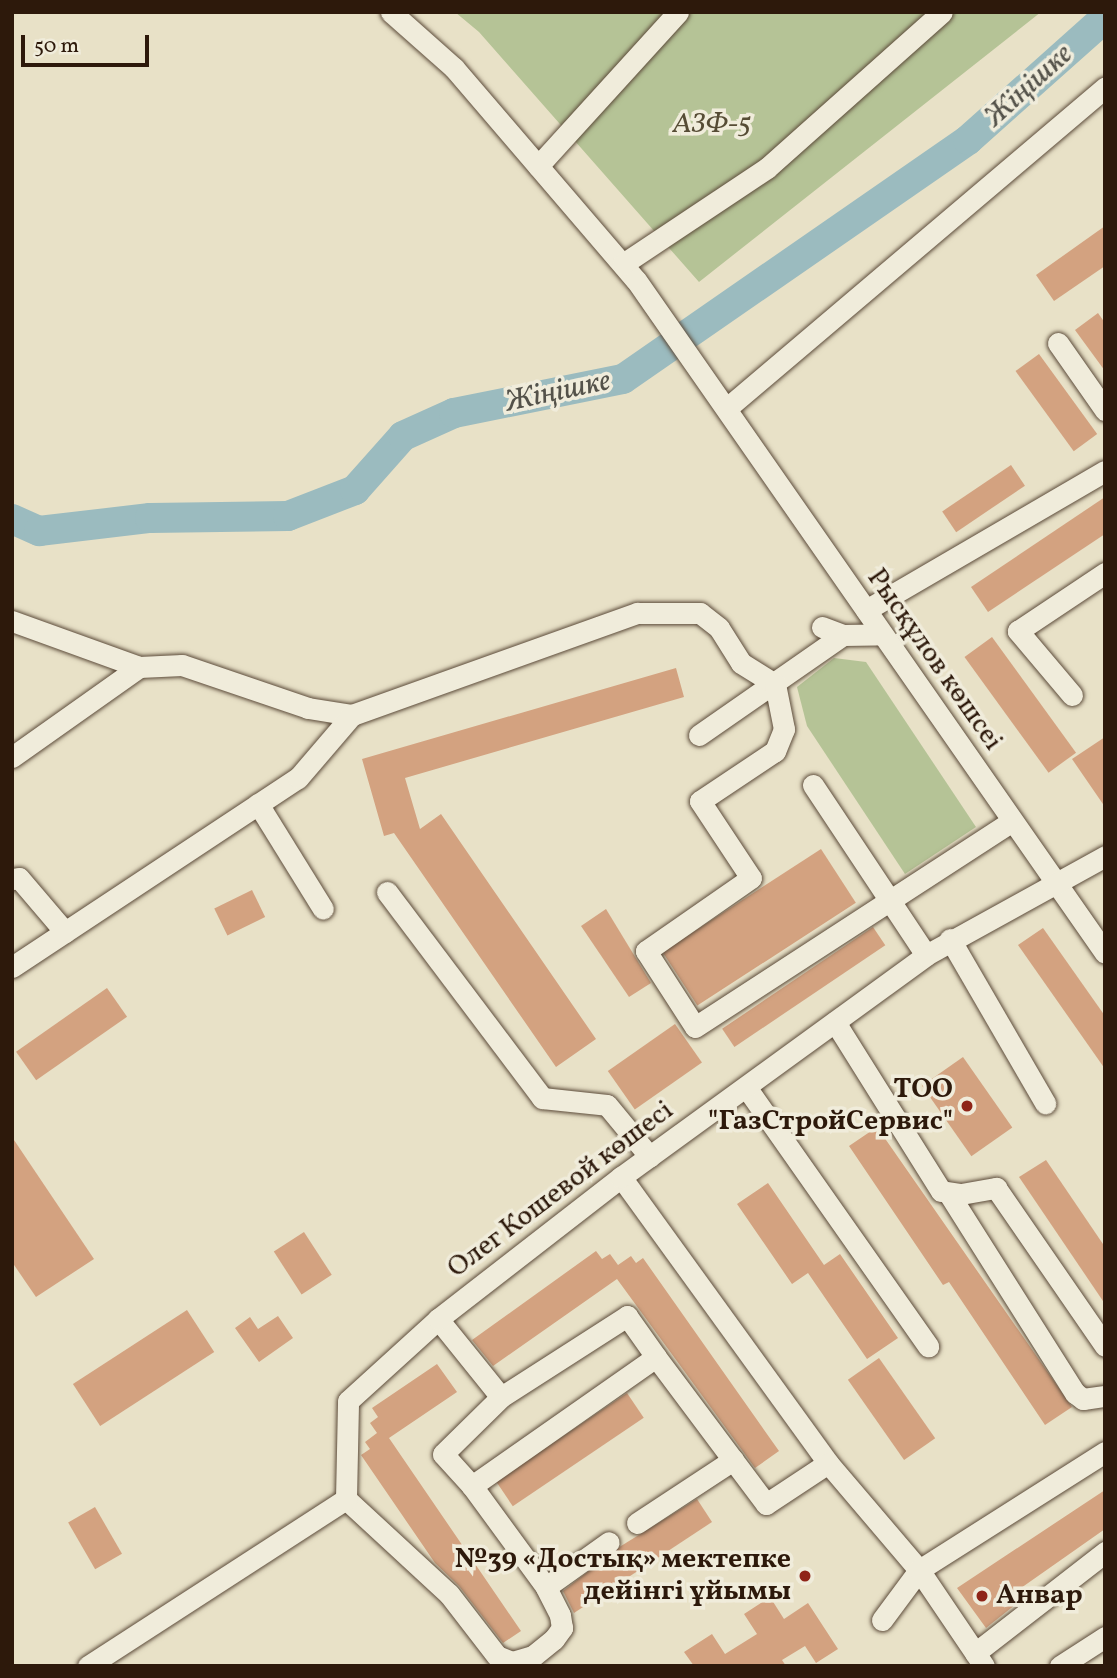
<!DOCTYPE html>
<meta charset="utf-8">
<style>
body{margin:0}
#map{position:relative;width:1117px;height:1678px;overflow:hidden;background:#e8e1c7;font-family:Vollkorn,serif}
div>[style]{position:absolute}
[style*='--x']{left:calc(var(--x)*1px);top:calc(var(--y)*1px);width:calc(var(--w)*1px);rotate:calc(var(--a)*1deg)}
.green>*{inset:0;background:#b5c396}
.river>*{height:30px;margin:-15px;padding:0 15px;transform-origin:15px;border-radius:15px;background:#9bbbbf}
.building>*{inset:0;background:#d3a280;transform-origin:0 0}
.roads{filter:drop-shadow(0 0 2px #5c4b3a) drop-shadow(0 0 2px #5c4b3a)}
.minor>*{height:21px;margin:-10.5px;padding:0 10.5px;transform-origin:10.5px;border-radius:10.5px;background:#f0ecdb}
.dots>*{width:19px;height:19px;translate:-50% -50%;box-sizing:border-box;border:4px solid #f0ecdb;border-radius:50%}
span{translate:-50% -50%;white-space:nowrap;text-align:center;line-height:1.15;-webkit-text-stroke:7px #f0ecdb;paint-order:stroke}
.park-label{font-size:28px;color:#564c35;font-style:italic}
.street-label{font-size:28px;color:#2d190b}
.poi-label{font-size:28px;color:#2d190b;font-weight:700}
.right{translate:-100% -50%;text-align:right}
.left{translate:0 -50%;text-align:left}
.water-label{font-size:30px;color:#54524a;font-style:italic}
.frame{position:absolute;inset:0;border:14px solid #2d190b;pointer-events:none}
.scale{position:absolute;left:21px;top:35px;width:128px;height:32px;box-sizing:border-box;border:4px solid #2d190b;border-top:0;padding-left:9px;font-size:21px;line-height:24px;white-space:nowrap;color:#2d190b;-webkit-text-stroke:5px #f0ecdb;paint-order:stroke}
</style>
<div id="map">
<div class="green">
<i style="clip-path:polygon(455px 12px,1041px 12px,699px 282px,479px 32px)"></i>
<i style="clip-path:polygon(834px 658px,866px 662px,976px 827px,905px 874px,807px 726px,797px 687px)"></i>
</div>
<div class="river">
<i style="--x:12;--y:519;--w:30;--a:24"></i>
<i style="--x:39;--y:531;--w:112;--a:-6.7"></i>
<i style="--x:150;--y:518;--w:138;--a:-0.8"></i>
<i style="--x:288;--y:516;--w:72;--a:-21.2"></i>
<i style="--x:355;--y:490;--w:72;--a:-48.4"></i>
<i style="--x:403;--y:436;--w:56;--a:-24.3"></i>
<i style="--x:454;--y:413;--w:172;--a:-11.4"></i>
<i style="--x:623;--y:379;--w:420;--a:-34.7"></i>
<i style="--x:968;--y:140;--w:183;--a:-41.7"></i>
</div>
<div class="building">
<i style="clip-path:polygon(1105px 226px,1105px 266px,1054px 301px,1036px 275px)"></i>
<i style="clip-path:polygon(1098px 313px,1105px 323px,1105px 371px,1075px 330px)"></i>
<i style="left:1039px;top:354px;width:99px;height:29px;rotate:54deg"></i>
<i style="left:1011px;top:465px;width:25px;height:83px;rotate:56deg"></i>
<i style="clip-path:polygon(1105px 497px,1105px 534px,988px 612px,971px 587px)"></i>
<i style="left:992px;top:637px;width:143px;height:34px;rotate:54deg"></i>
<i style="clip-path:polygon(676px 668px,684px 697px,405px 778px,420px 829px,441px 814px,596px 1039px,556px 1067px,394px 833px,384px 836px,362px 759px)"></i>
<i style="clip-path:polygon(1105px 737px,1105px 807px,1072px 759px)"></i>
<i style="left:821px;top:849px;width:64px;height:189px;rotate:57deg"></i>
<i style="left:252px;top:890px;width:30px;height:42px;rotate:64deg"></i>
<i style="clip-path:polygon(606px 909px,651px 983px,629px 997px,581px 926px)"></i>
<i style="left:873px;top:927px;width:22px;height:182px;rotate:56deg"></i>
<i style="clip-path:polygon(1043px 928px,1105px 1016px,1105px 1069px,1018px 945px)"></i>
<i style="left:107px;top:988px;width:35px;height:111px;rotate:55deg"></i>
<i style="left:675px;top:1024px;width:47px;height:82px;rotate:55deg"></i>
<i style="left:963px;top:1057px;width:86px;height:50px;rotate:55deg"></i>
<i style="clip-path:polygon(877px 1127px,1072px 1407px,1045px 1425px,949px 1282px,943px 1285px,849px 1146px)"></i>
<i style="clip-path:polygon(12px 1137px,94px 1259px,36px 1297px,12px 1262px)"></i>
<i style="clip-path:polygon(1046px 1160px,1105px 1247px,1105px 1304px,1019px 1177px)"></i>
<i style="clip-path:polygon(768px 1183px,824px 1265px,840px 1254px,898px 1338px,867px 1359px,808px 1273px,792px 1284px,737px 1204px)"></i>
<i style="left:304px;top:1232px;width:51px;height:36px;rotate:57deg"></i>
<i style="clip-path:polygon(596px 1251px,602px 1259px,610px 1254px,618px 1265px,631px 1256px,636px 1263px,643px 1258px,779px 1451px,755px 1468px,617px 1279px,493px 1366px,472px 1340px)"></i>
<i style="left:187px;top:1310px;width:50px;height:136px;rotate:57deg"></i>
<i style="clip-path:polygon(278px 1316px,293px 1338px,259px 1362px,235px 1328px,250px 1317px,258px 1329px)"></i>
<i style="left:879px;top:1358px;width:98px;height:38px;rotate:55deg"></i>
<i style="clip-path:polygon(437px 1364px,457px 1392px,389px 1438px,521px 1631px,503px 1643px,459px 1586px,435px 1563px,361px 1455px,370px 1449px,365px 1442px,377px 1433px,370px 1423px,378px 1417px,372px 1408px)"></i>
<i style="left:627px;top:1393px;width:30px;height:158px;rotate:56deg"></i>
<i style="clip-path:polygon(1105px 1490px,1105px 1529px,1014px 1593px,1020px 1601px,986px 1628px,957px 1588px)"></i>
<i style="clip-path:polygon(697px 1499px,712px 1522px,574px 1613px,563px 1591px,621px 1546px)"></i>
<i style="left:95px;top:1507px;width:54px;height:31px;rotate:60deg"></i>
<i style="clip-path:polygon(770px 1597px,784px 1619px,808px 1603px,838px 1649px,816px 1663px,805px 1646px,782px 1660px,786px 1666px,694px 1666px,684px 1652px,712px 1634px,725px 1654px,757px 1634px,744px 1614px)"></i>
</div>
<div class="roads">
<div class="minor">
<i style="--x:391;--y:12;--w:84;--a:41.6"></i>
<i style="--x:454;--y:68;--w:279;--a:49.4"></i>
<i style="--x:636;--y:280;--w:820;--a:55.13"></i>
<i style="--x:538;--y:166;--w:208;--a:-47.7"></i>
<i style="--x:623;--y:264;--w:173;--a:-33.7"></i>
<i style="--x:767;--y:168;--w:234;--a:-41.7"></i>
<i style="--x:1058;--y:343;--w:82;--a:55"></i>
<i style="--x:727;--y:408;--w:496;--a:-40.3"></i>
<i style="--x:866;--y:610;--w:276;--a:-30.2"></i>
<i style="--x:12;--y:621;--w:135;--a:19.9"></i>
<i style="--x:139;--y:667;--w:43;--a:-2.7"></i>
<i style="--x:182;--y:665;--w:133;--a:18.8"></i>
<i style="--x:308;--y:708;--w:45;--a:9"></i>
<i style="--x:822;--y:627;--w:22;--a:21"></i>
<i style="--x:843;--y:635;--w:39;--a:-1"></i>
<i style="--x:1072;--y:695;--w:84;--a:-130.2"></i>
<i style="--x:1018;--y:631;--w:105;--a:-33.7"></i>
<i style="--x:699;--y:735;--w:175;--a:-34.8"></i>
<i style="--x:12;--y:757;--w:156;--a:-35.3"></i>
<i style="--x:813;--y:785;--w:204;--a:56.4"></i>
<i style="--x:258;--y:804;--w:123;--a:58.2"></i>
<i style="--x:12;--y:879;--w:7;--a:-8"></i>
<i style="--x:19;--y:878;--w:71;--a:49.6"></i>
<i style="--x:387;--y:892;--w:258;--a:53"></i>
<i style="--x:542;--y:1098;--w:65;--a:6.1"></i>
<i style="--x:607;--y:1105;--w:67;--a:50.4"></i>
<i style="--x:950;--y:939;--w:190;--a:59.9"></i>
<i style="--x:12;--y:967;--w:343;--a:-33.5"></i>
<i style="--x:298;--y:778;--w:83;--a:-49.4"></i>
<i style="--x:352;--y:715;--w:303;--a:-19.7"></i>
<i style="--x:637;--y:613;--w:63;--a:0"></i>
<i style="--x:700;--y:613;--w:24;--a:38"></i>
<i style="--x:719;--y:628;--w:41;--a:57.8"></i>
<i style="--x:741;--y:663;--w:40;--a:32"></i>
<i style="--x:775;--y:684;--w:46;--a:78.7"></i>
<i style="--x:784;--y:729;--w:24;--a:112"></i>
<i style="--x:775;--y:751;--w:90;--a:146.3"></i>
<i style="--x:700;--y:801;--w:92;--a:56.5"></i>
<i style="--x:751;--y:878;--w:128;--a:145.2"></i>
<i style="--x:646;--y:951;--w:90;--a:57.2"></i>
<i style="--x:695;--y:1027;--w:377;--a:-33"></i>
<i style="--x:835;--y:1022;--w:199;--a:57.9"></i>
<i style="--x:941;--y:1191;--w:20;--a:9"></i>
<i style="--x:961;--y:1194;--w:36;--a:-10"></i>
<i style="--x:996;--y:1188;--w:192;--a:55.4"></i>
<i style="--x:746;--y:1087;--w:317;--a:54.9"></i>
<i style="--x:621;--y:1177;--w:353;--a:54.1"></i>
<i style="--x:828;--y:1463;--w:140;--a:49.6"></i>
<i style="--x:919;--y:1570;--w:116;--a:55.9"></i>
<i style="--x:949;--y:1194;--w:236;--a:57.7"></i>
<i style="--x:1075;--y:1393;--w:10;--a:37"></i>
<i style="--x:1083;--y:1399;--w:22;--a:-8"></i>
<i style="--x:438;--y:1319;--w:100;--a:51.1"></i>
<i style="--x:501;--y:1397;--w:150;--a:-32.7"></i>
<i style="--x:627;--y:1316;--w:50;--a:54.7"></i>
<i style="--x:656;--y:1357;--w:225;--a:145"></i>
<i style="--x:472;--y:1486;--w:43;--a:-132.2"></i>
<i style="--x:443;--y:1454;--w:81;--a:-44.5"></i>
<i style="--x:733;--y:1460;--w:55;--a:53.1"></i>
<i style="--x:766;--y:1504;--w:74;--a:-33.5"></i>
<i style="--x:472;--y:1486;--w:125;--a:53.8"></i>
<i style="--x:546;--y:1587;--w:77;--a:-35.5"></i>
<i style="--x:346;--y:1499;--w:140;--a:42.7"></i>
<i style="--x:449;--y:1594;--w:78;--a:52.3"></i>
<i style="--x:497;--y:1656;--w:16;--a:22"></i>
<i style="--x:512;--y:1662;--w:22;--a:-16"></i>
<i style="--x:533;--y:1656;--w:27;--a:-39"></i>
<i style="--x:554;--y:1639;--w:14;--a:-54"></i>
<i style="--x:562;--y:1628;--w:13;--a:-99"></i>
<i style="--x:560;--y:1615;--w:31;--a:-117"></i>
<i style="--x:637;--y:1523;--w:115;--a:-33.3"></i>
<i style="--x:733;--y:1460;--w:129;--a:-126.8"></i>
<i style="--x:882;--y:1620;--w:62;--a:-53.5"></i>
<i style="--x:919;--y:1570;--w:220;--a:-32.4"></i>
<i style="--x:975;--y:1653;--w:165;--a:-37.8"></i>
<i style="--x:88;--y:1666;--w:307;--a:-32.9"></i>
<i style="--x:346;--y:1499;--w:98;--a:-88.8"></i>
<i style="--x:348;--y:1401;--w:122;--a:-42.3"></i>
<i style="--x:438;--y:1319;--w:232;--a:-37.8"></i>
<i style="--x:621;--y:1177;--w:377;--a:-36"></i>
<i style="--x:926;--y:955;--w:205;--a:-28.9"></i>
<i style="--x:1060;--y:1666;--w:54;--a:-32.8"></i>
</div>
</div>
<div class="dots">
<i style="left:967px;top:1106px;background:#8f2418"></i>
<i style="left:805px;top:1576px;background:#8f2418"></i>
<i style="left:982px;top:1596px;background:#8f2418"></i>
</div>
<div class="park-label">
<span style="left:712px;top:125px">АЗФ-5</span>
</div>
<div class="street-label">
<span style="left:934px;top:660px;rotate:55deg">Рысқұлов көшсеі</span>
<span style="left:561px;top:1190px;rotate:-37deg">Олег Кошевой көшесі</span>
</div>
<div class="poi-label">
<span class="right" style="left:953px;top:1106px">ТОО<br>"ГазСтройСервис"</span>
<span class="right" style="left:791px;top:1576px">№39 «Достық» мектепке<br>дейінгі ұйымы</span>
<span class="left" style="left:996px;top:1596px">Анвар</span>
</div>
<div class="water-label">
<span style="left:1029px;top:86px;rotate:-42deg">Жіңішке</span>
<span style="left:558px;top:392px;rotate:-12deg">Жіңішке</span>
</div>
<div class="frame"></div>
<div class="scale">50 m</div>
</div>
